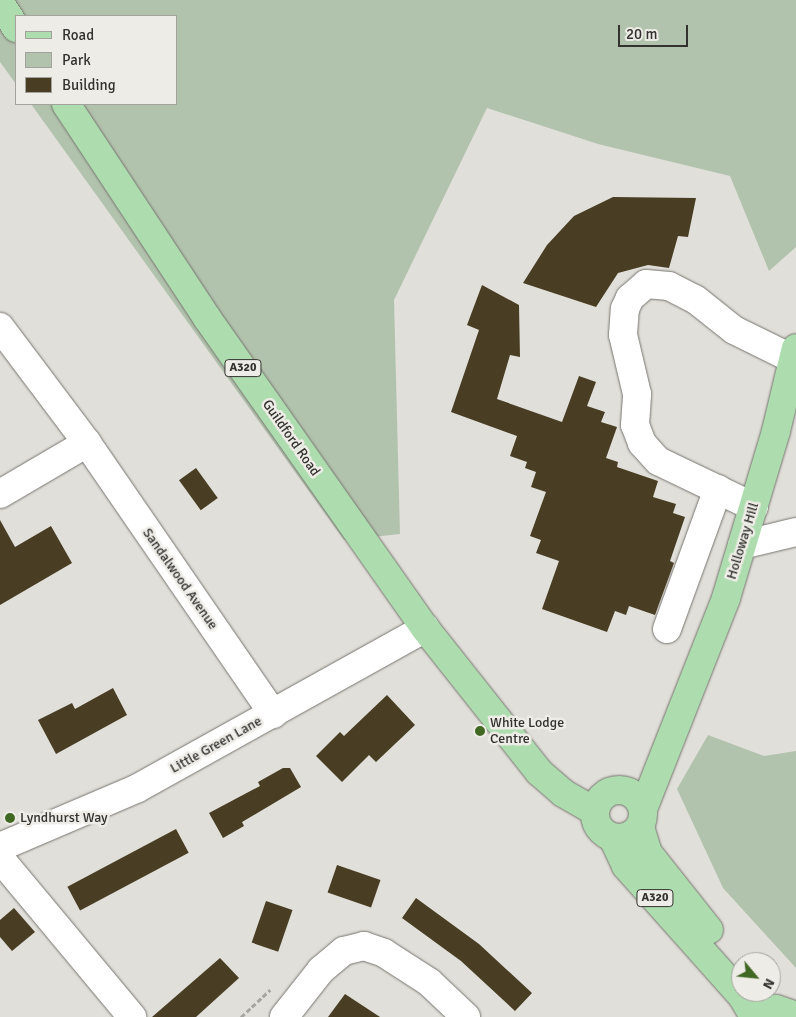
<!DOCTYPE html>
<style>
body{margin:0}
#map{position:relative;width:796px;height:1017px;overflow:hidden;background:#e1dfd9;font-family:Signika,sans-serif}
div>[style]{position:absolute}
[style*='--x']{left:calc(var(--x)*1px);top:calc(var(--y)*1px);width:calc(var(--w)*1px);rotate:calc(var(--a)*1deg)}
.green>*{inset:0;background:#b2c3ad}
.building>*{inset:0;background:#493e24;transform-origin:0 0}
.path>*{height:3px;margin-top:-1.5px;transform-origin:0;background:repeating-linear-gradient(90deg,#a7a5a0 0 5px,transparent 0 7.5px)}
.roads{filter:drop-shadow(0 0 1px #777570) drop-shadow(0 0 1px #777570)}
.minor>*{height:28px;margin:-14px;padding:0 14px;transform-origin:14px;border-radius:14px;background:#fff}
.major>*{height:28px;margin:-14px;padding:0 14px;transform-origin:14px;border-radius:14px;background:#addcaf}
.major>.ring{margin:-14px;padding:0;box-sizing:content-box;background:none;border:28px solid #addcaf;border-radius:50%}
.dots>*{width:14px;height:14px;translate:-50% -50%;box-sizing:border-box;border:2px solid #eeece6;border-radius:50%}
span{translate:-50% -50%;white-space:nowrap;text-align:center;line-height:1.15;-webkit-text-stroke:5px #eeece6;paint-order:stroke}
.shield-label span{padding:1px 4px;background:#eeece6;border:1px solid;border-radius:4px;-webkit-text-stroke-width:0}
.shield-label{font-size:12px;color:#33322f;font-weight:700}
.street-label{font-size:14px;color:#33322f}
.poi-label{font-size:14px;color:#33322f}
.left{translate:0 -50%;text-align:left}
.legend{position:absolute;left:15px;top:15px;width:162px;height:90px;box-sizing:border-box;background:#eeece6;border:1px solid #a3a29d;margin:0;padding:6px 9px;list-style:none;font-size:15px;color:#33322f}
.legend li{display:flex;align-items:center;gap:10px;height:25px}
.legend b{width:25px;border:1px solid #a3a29d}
.north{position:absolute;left:731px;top:952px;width:50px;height:50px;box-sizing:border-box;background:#eeece6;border:1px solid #a3a29d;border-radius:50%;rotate:118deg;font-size:14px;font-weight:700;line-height:20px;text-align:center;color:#33322f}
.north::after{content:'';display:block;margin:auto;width:18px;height:22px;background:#416823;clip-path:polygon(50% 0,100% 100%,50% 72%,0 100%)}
.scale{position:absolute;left:618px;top:25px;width:70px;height:22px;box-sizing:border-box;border:2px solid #33322f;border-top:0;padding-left:6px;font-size:15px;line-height:18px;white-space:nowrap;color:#33322f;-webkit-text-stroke:4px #eeece6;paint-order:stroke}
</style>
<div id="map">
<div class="green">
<i style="clip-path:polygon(0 0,796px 0,796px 247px,769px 271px,730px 176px,598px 144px,487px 108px,394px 300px,400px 534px,344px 540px,31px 104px,176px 104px,176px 16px,16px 16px,16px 84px,0 62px)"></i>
<i style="clip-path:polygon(708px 735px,764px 756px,796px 751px,796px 968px,723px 888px,677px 789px)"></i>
</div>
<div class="building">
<i style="clip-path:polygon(613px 197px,696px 198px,688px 237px,678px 236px,669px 268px,648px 265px,618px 273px,596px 307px,523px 283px,547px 245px,574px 216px)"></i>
<i style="clip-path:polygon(482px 285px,519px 305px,520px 357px,510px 355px,497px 399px,562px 422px,579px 376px,596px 382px,587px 406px,605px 412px,601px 422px,617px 427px,606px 458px,618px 462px,617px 467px,658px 481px,653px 497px,676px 504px,673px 513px,685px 517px,670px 561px,674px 563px,655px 615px,629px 606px,626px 615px,615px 611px,607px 632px,542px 609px,559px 561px,536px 553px,541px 540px,530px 536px,546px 492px,531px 487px,536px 472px,525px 468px,527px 462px,510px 456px,517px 436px,451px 412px,479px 330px,467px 325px)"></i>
<i style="left:196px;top:468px;width:37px;height:21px;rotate:54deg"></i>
<i style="clip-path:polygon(0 520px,15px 547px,51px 526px,72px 563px,0 605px)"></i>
<i style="clip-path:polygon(113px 688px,127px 715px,56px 754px,38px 720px,72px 703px,75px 709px)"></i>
<i style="clip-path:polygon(387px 695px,415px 725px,376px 762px,369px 755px,342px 782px,316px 756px,340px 732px,344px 736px)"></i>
<i style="clip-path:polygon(283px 768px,290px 768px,301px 787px,242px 822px,244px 826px,223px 838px,209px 813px,260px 786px,258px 782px)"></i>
<i style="left:176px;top:829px;width:27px;height:123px;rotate:62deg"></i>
<i style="left:337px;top:865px;width:46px;height:29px;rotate:19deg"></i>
<i style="clip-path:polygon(416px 898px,479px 944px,532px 993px,515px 1011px,461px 961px,402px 918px)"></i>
<i style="left:266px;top:901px;width:28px;height:44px;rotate:19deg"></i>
<i style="clip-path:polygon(14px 908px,35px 932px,12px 951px,0 937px,0 920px)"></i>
<i style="clip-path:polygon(220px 958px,239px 978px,196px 1017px,152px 1017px)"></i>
<i style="clip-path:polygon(345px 994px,380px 1017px,328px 1017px)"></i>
</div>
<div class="path">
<i style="--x:241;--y:1017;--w:40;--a:-43"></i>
</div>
<div class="roads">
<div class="minor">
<i style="--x:0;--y:327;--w:145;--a:53.1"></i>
<i style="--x:87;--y:443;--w:329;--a:55.5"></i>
<i style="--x:0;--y:494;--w:101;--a:-30.4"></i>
<i style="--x:754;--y:507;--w:106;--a:-154.4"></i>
<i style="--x:658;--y:461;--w:24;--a:-132"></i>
<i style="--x:642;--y:443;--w:19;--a:-111"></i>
<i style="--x:635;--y:425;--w:31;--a:-86"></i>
<i style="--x:637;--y:394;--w:61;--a:-103.3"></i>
<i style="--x:623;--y:335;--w:26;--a:-86"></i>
<i style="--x:625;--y:309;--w:12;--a:-66"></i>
<i style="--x:630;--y:298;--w:21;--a:-41"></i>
<i style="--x:646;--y:284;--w:23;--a:5"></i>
<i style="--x:669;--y:286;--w:29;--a:27"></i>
<i style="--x:695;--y:299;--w:50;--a:38.5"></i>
<i style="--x:734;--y:330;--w:66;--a:26.2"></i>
<i style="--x:742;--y:545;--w:56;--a:-13.5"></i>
<i style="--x:667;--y:629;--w:149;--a:-70"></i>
<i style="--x:0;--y:847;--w:150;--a:-23.1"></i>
<i style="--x:138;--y:788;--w:329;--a:-29.1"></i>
<i style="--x:0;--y:850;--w:12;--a:76"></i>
<i style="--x:3;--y:862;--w:202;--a:50.2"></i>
<i style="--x:284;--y:1017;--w:60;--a:-51.8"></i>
<i style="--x:321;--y:970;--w:30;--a:-40"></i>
<i style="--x:344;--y:951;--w:21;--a:-14"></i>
<i style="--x:364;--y:946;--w:21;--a:19"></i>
<i style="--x:384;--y:953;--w:54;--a:32.8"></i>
<i style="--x:429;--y:982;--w:51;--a:43.4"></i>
</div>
<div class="major">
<i style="--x:0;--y:3;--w:30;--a:57"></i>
<i style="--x:66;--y:104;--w:256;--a:56.6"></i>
<i style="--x:207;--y:318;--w:379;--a:54.9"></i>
<i style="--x:425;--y:628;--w:184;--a:51.6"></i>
<i style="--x:539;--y:772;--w:32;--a:41"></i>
<i style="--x:563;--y:793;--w:36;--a:30"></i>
<i class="ring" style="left:595px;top:790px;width:20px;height:20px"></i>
<i style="--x:643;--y:809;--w:227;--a:-68.5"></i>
<i style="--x:726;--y:598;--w:174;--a:-73.3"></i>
<i style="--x:776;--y:431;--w:85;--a:-76.5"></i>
<i style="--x:640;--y:827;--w:27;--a:73"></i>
<i style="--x:648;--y:853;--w:98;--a:51.6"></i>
<i style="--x:613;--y:838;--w:31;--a:65"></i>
<i style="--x:626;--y:866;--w:174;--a:48.3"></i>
<i style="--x:742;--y:996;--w:24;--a:60"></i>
<i style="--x:761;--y:1017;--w:17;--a:-28"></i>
<i style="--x:776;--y:1009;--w:21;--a:19"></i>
</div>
</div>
<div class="dots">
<i style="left:480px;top:731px;background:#416823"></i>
<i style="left:10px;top:818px;background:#416823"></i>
</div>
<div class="shield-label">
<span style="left:243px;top:368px">A320</span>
<span style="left:655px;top:898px">A320</span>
</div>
<div class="street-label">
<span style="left:291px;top:438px;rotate:55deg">Guildford Road</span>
<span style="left:743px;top:541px;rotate:-73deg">Holloway Hill</span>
<span style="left:180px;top:579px;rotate:55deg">Sandalwood Avenue</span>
<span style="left:216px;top:745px;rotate:-29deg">Little Green Lane</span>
</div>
<div class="poi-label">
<span class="left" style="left:490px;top:731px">White Lodge<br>Centre</span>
<span class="left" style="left:20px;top:818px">Lyndhurst Way</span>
</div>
<ul class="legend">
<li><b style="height:6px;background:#addcaf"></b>Road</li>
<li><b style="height:14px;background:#b2c3ad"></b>Park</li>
<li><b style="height:14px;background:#493e24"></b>Building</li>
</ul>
<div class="north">N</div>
<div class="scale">20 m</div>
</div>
